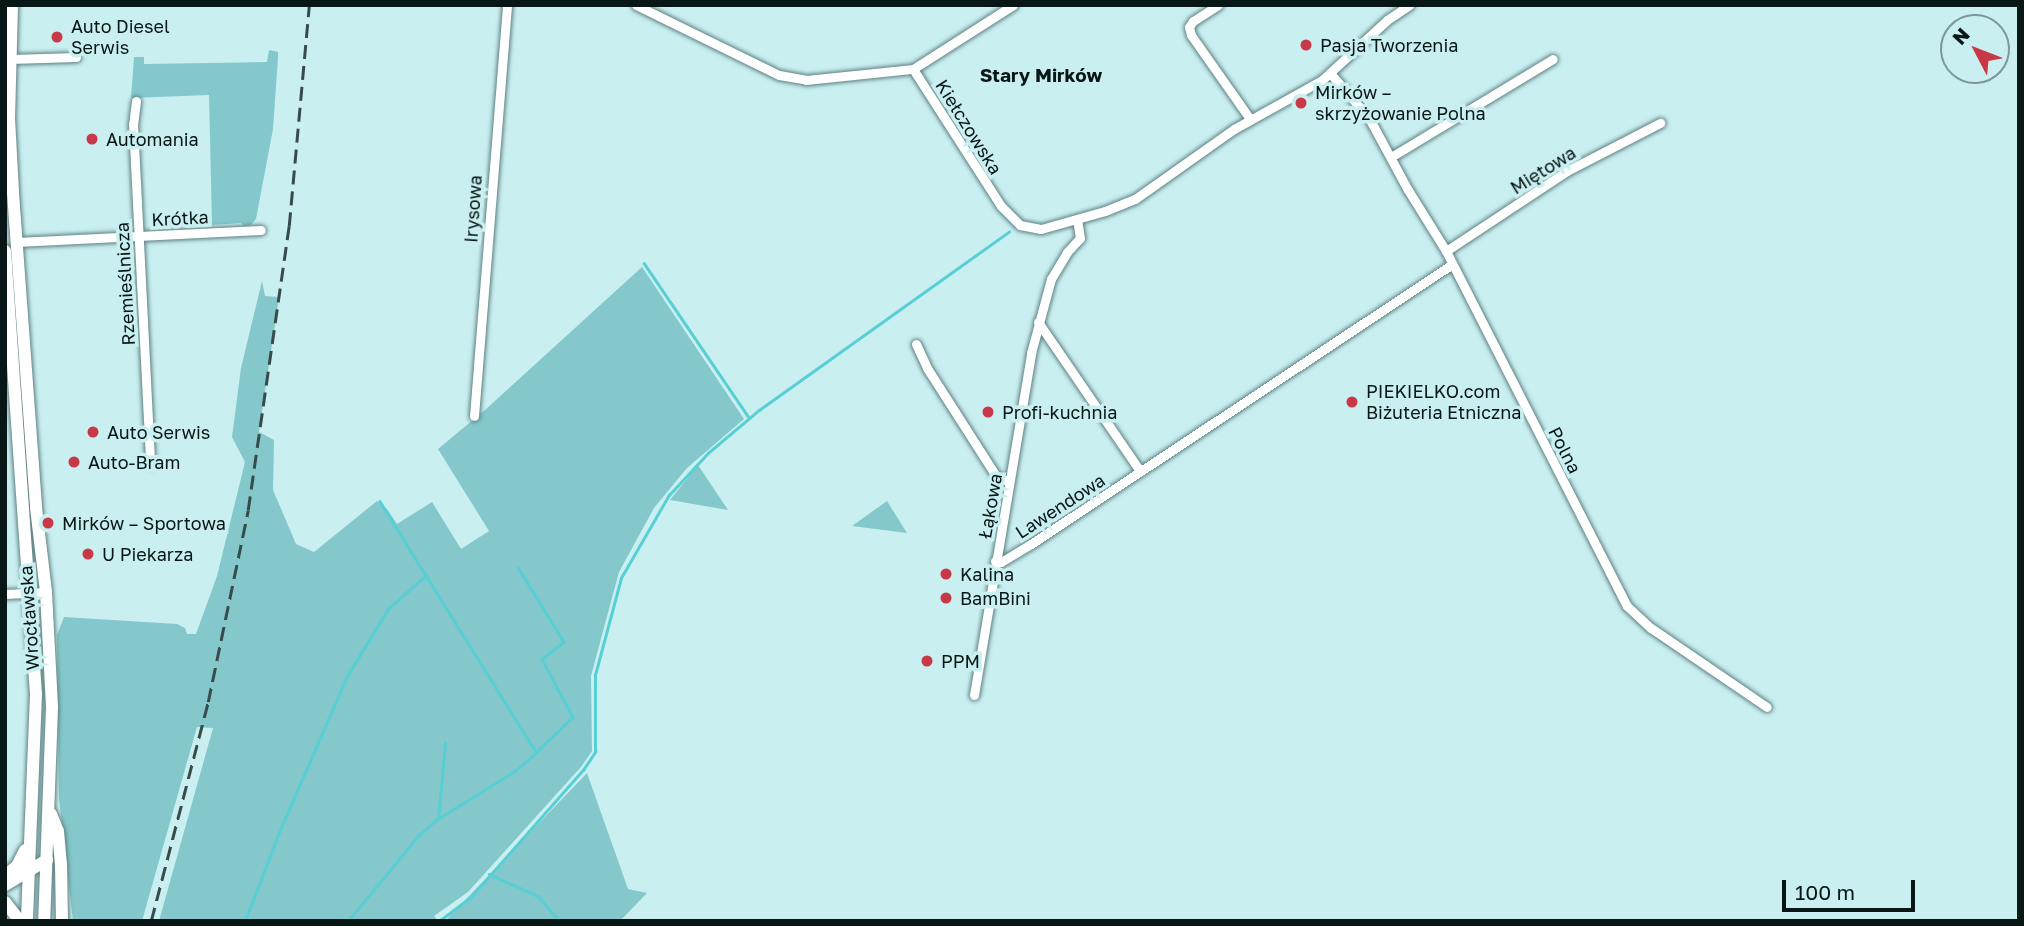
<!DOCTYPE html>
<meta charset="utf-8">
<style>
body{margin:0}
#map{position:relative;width:2024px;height:926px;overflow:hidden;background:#caeff1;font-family:"Golos Text",sans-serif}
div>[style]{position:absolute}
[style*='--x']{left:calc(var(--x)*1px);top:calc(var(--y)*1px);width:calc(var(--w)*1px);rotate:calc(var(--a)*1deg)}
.green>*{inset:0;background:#84c8cb}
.stream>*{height:2.5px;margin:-1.25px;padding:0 1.25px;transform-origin:1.25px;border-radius:1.25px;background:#57cfd5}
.roads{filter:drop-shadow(0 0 2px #5e8182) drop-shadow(0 0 2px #5e8182)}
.street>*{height:9px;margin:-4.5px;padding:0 4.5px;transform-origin:4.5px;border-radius:4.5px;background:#fff}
.secondary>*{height:12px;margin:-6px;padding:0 6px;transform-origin:6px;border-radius:6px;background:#fff}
.rail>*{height:2.5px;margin-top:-1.25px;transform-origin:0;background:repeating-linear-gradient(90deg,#374b4b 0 14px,transparent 0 21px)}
.dots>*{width:19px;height:19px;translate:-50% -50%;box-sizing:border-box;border:4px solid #caeff1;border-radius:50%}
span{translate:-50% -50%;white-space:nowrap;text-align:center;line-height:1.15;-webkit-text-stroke:7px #caeff1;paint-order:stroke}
.poi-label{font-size:18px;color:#081616}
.left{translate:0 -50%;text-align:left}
.street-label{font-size:18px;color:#081616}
.neighbourhood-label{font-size:19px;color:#081616;font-weight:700}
.frame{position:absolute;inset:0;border:7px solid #081616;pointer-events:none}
.north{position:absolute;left:1940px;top:14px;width:70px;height:70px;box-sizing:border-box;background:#caeff1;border:2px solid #7c9899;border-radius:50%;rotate:312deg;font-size:19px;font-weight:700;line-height:28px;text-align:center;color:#081616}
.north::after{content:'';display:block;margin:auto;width:24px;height:32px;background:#c83847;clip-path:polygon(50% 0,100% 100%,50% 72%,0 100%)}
.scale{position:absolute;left:1782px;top:880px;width:133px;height:32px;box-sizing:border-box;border:4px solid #081616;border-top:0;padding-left:9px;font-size:21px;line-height:24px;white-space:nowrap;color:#081616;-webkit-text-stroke:5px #caeff1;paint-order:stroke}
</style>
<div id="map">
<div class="green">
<i style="clip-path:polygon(269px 50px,278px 52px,278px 58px,273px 129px,256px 219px,251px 225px,244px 226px,241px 223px,212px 225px,209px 95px,131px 98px,134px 57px,144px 57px,144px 64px,267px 62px)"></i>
<i style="clip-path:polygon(642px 267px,744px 419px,687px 468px,654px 508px,619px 572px,591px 676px,592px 751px,581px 767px,468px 892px,434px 916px,438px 921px,159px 921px,213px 728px,197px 727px,142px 921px,73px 921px,59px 798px,57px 635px,64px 617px,177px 624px,185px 628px,187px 634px,196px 634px,217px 576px,245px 462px,232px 437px,241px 368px,262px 281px,265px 296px,279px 297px,259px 432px,274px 440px,273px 490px,296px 544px,314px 552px,377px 501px,387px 509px,397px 524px,432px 502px,461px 549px,489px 531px,438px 449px,485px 410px)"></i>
<i style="clip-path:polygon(698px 465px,728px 510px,670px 500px)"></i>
<i style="clip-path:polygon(887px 501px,907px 533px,852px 526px)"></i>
<i style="clip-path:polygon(587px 773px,628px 889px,647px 893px,620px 921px,445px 921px)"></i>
</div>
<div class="stream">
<i style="--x:644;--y:263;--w:185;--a:55.8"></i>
<i style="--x:518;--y:567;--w:88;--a:58.5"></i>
<i style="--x:564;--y:642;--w:28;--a:142"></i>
<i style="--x:542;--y:659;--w:66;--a:61.9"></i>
<i style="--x:573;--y:717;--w:52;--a:135.8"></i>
<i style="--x:438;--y:819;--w:76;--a:-84.7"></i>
<i style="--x:489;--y:874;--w:54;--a:24.2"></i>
<i style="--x:538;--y:896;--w:33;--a:49"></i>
<i style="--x:245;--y:921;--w:97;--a:-69"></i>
<i style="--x:280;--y:830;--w:168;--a:-66.5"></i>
<i style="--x:347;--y:676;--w:79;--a:-58.5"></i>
<i style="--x:388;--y:609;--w:50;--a:-41.7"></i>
<i style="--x:348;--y:921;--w:110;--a:-50.5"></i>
<i style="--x:418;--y:836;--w:24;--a:-42"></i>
<i style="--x:436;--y:820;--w:93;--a:-31.8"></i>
<i style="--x:515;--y:771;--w:28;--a:-41"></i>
<i style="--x:536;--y:753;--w:296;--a:-121.9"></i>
<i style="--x:439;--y:921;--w:39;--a:-37"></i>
<i style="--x:470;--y:898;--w:171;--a:-48.6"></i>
<i style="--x:583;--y:770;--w:22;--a:-56"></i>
<i style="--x:595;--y:752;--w:77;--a:-90"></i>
<i style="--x:595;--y:675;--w:100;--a:-75"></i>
<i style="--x:621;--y:578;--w:96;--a:-60"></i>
<i style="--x:669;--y:495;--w:57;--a:-47.1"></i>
<i style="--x:708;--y:453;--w:67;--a:-40.1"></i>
<i style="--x:759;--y:410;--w:307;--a:-35.5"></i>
</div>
<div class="roads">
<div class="street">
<i style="--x:636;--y:5;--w:159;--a:26.1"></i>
<i style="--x:779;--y:75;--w:27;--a:10"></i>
<i style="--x:806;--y:80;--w:108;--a:-5.9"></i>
<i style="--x:913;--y:69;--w:119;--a:-32.6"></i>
<i style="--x:1218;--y:5;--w:30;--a:147"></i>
<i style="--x:1193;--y:21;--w:7;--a:124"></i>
<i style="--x:1189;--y:27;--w:8;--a:76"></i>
<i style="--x:1191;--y:35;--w:103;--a:54.9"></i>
<i style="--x:10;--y:59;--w:66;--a:-1.7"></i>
<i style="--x:913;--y:69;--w:163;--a:57.3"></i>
<i style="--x:1001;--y:206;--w:27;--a:45"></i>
<i style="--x:1020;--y:225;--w:21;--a:11"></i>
<i style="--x:1041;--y:229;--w:66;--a:-15.7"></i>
<i style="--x:1105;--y:211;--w:32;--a:-22"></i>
<i style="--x:1135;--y:199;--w:121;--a:-35.3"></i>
<i style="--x:1234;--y:129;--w:101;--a:-29.1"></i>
<i style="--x:1322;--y:80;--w:88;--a:-42.7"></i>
<i style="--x:1387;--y:20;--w:27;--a:-34"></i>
<i style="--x:1330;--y:73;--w:60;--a:49.1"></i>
<i style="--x:1369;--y:118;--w:82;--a:61.6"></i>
<i style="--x:1408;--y:190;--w:72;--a:58.1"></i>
<i style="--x:1446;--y:251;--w:398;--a:63"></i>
<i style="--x:1627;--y:606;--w:33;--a:43"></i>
<i style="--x:1651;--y:628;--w:140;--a:34.3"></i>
<i style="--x:136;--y:101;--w:23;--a:97"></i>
<i style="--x:133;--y:124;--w:340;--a:87.1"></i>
<i style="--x:1391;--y:157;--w:189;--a:-31.2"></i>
<i style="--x:16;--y:242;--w:245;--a:-2.8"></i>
<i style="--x:1446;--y:251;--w:145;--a:-33.5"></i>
<i style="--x:1567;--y:171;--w:105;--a:-27.3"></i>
<i style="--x:1038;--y:322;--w:181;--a:55.6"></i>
<i style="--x:916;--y:344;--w:26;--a:65"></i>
<i style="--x:927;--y:368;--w:128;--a:57.4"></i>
<i style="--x:996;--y:476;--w:14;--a:25"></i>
<i style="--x:474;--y:416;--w:412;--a:-85.4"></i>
<i style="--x:995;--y:561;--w:6;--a:9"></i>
<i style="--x:1001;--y:562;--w:35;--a:-31"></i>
<i style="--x:1031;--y:544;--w:504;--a:-33.6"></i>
<i style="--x:5;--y:594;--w:41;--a:-2.8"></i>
<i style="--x:974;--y:695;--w:347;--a:-80.5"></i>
<i style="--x:1031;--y:353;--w:77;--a:-74.9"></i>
<i style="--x:1051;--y:279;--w:31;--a:-59"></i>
<i style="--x:1067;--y:252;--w:19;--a:-47"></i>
<i style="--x:1080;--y:238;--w:18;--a:-99"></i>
</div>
<div class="secondary">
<i style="--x:12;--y:5;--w:113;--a:91.5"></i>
<i style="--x:9;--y:118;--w:75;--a:86.9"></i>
<i style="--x:13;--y:193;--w:316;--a:85.8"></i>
<i style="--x:36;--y:508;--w:85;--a:83.2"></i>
<i style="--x:46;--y:592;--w:115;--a:87"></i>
<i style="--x:52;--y:707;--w:214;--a:92.1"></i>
<i style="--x:5;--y:251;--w:444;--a:86"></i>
<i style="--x:36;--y:694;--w:227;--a:92.3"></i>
<i style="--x:51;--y:814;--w:18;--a:68"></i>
<i style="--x:58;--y:831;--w:33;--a:85"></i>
<i style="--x:61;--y:864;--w:57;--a:89"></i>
<i style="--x:5;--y:876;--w:16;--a:-40"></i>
<i style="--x:17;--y:866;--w:18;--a:-63"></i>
<i style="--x:5;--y:885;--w:49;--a:-30.8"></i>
<i style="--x:5;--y:902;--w:24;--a:52"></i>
</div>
</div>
<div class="rail">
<i style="--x:151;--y:921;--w:226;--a:-75.4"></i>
<i style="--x:208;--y:702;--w:196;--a:-78.2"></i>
<i style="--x:248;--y:510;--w:287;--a:-81.8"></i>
<i style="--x:289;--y:226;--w:222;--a:-84.8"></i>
</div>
<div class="dots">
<i style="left:57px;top:37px;background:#c83847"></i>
<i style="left:1306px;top:45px;background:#c83847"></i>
<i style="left:1301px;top:103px;background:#c83847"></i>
<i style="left:92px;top:139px;background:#c83847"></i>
<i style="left:1352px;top:402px;background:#c83847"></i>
<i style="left:988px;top:412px;background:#c83847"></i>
<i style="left:93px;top:432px;background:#c83847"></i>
<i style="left:74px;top:462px;background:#c83847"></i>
<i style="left:48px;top:523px;background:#c83847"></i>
<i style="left:88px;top:554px;background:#c83847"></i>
<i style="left:946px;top:574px;background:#c83847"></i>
<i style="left:946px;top:598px;background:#c83847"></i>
<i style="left:927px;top:661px;background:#c83847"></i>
</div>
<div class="poi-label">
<span class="left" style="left:71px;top:37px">Auto Diesel<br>Serwis</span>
<span class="left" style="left:1320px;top:45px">Pasja Tworzenia</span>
<span class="left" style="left:1315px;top:103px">Mirków –<br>skrzyżowanie Polna</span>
<span class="left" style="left:106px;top:139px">Automania</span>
<span class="left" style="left:1366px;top:402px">PIEKIELKO.com<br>Biżuteria Etniczna</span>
<span class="left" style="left:1002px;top:412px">Profi-kuchnia</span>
<span class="left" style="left:107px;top:432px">Auto Serwis</span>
<span class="left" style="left:88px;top:462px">Auto-Bram</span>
<span class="left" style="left:62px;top:523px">Mirków – Sportowa</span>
<span class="left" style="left:102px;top:554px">U Piekarza</span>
<span class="left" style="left:960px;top:574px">Kalina</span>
<span class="left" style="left:960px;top:598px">BamBini</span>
<span class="left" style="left:941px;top:661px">PPM</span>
</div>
<div class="street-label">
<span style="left:969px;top:127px;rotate:58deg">Kiełczowska</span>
<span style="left:1543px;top:170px;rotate:-32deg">Miętowa</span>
<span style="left:473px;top:209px;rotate:-86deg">Irysowa</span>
<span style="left:180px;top:218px;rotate:-3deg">Krótka</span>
<span style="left:125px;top:284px;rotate:-93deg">Rzemieślnicza</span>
<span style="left:1565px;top:450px;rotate:63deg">Polna</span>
<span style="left:990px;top:506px;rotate:-80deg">Łąkowa</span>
<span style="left:1060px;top:506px;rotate:-33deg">Lawendowa</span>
<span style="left:29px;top:618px;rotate:-94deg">Wrocławska</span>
</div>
<div class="neighbourhood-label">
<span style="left:1041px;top:75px">Stary Mirków</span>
</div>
<div class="frame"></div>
<div class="north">N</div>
<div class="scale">100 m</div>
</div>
